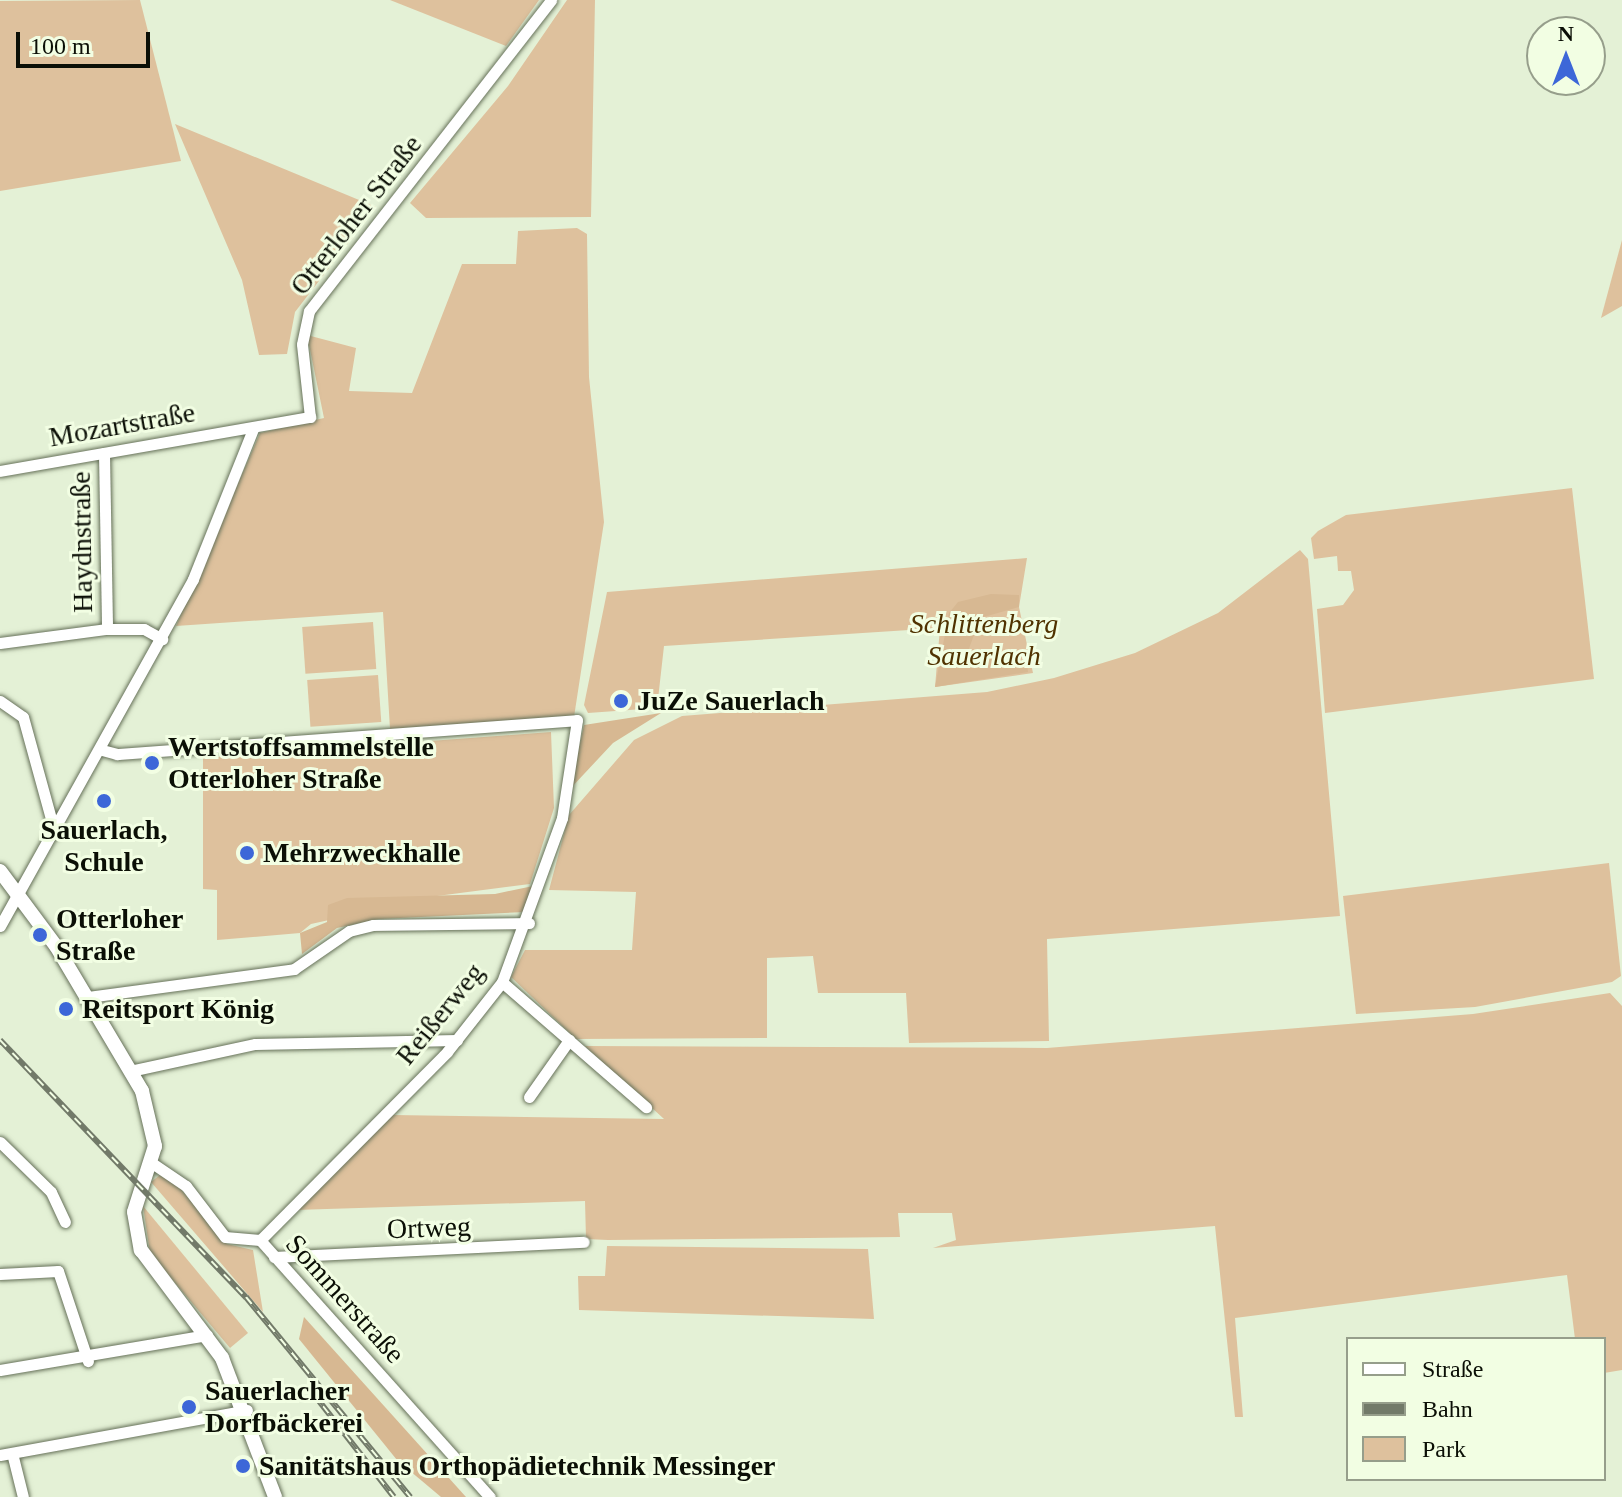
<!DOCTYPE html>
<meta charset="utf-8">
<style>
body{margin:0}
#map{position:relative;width:1622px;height:1497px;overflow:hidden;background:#e4f1d6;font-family:Georgia,serif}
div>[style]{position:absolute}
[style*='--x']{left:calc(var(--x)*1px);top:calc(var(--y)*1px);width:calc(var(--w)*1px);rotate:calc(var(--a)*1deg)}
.green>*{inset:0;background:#dec19d;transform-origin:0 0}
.forest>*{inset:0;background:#d7b892}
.roads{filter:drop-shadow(0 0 2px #667159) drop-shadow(0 0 2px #667159)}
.minor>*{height:11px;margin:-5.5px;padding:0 5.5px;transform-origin:5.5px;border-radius:5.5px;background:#fff}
.major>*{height:14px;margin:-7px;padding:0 7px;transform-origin:7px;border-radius:7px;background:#fff}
.rail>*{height:6px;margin-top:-3px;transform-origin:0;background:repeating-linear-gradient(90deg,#f2fee3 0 9px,#727a69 0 18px);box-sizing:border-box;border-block:2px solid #727a69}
.dots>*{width:22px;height:22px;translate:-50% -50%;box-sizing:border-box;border:4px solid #f2fee3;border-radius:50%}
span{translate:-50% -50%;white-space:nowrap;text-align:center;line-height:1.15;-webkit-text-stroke:6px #f2fee3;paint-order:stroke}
.street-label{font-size:28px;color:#0b0f06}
.park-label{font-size:28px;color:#503200;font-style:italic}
.poi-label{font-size:28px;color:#0b0f06;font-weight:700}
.left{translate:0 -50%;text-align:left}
.legend{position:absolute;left:1346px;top:1337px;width:260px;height:144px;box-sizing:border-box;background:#f2fee3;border:2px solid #969e8b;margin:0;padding:10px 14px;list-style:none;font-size:24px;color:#0b0f06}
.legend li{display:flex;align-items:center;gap:16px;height:40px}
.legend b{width:40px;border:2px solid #969e8b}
.north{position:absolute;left:1526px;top:16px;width:80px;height:80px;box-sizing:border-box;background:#f2fee3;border:2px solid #969e8b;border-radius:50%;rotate:0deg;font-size:22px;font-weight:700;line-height:32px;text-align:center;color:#0b0f06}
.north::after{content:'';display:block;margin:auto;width:28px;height:36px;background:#3d67d8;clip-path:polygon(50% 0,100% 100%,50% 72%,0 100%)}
.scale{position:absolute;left:16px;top:32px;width:134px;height:36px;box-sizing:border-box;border:4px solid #0b0f06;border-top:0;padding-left:10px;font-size:24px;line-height:28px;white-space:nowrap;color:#0b0f06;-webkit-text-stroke:6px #f2fee3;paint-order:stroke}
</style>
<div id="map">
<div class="green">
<i style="clip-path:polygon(140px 0,181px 161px,0 191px,0 1px)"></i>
<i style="clip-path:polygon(390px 0,539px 0,506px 46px)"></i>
<i style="clip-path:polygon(567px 0,595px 0,591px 217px,426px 218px,410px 203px,508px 86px)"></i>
<i style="clip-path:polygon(175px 124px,376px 207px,295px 312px,287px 354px,259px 355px,242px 280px)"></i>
<i style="clip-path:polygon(577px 228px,587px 234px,589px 377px,604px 522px,574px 717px,390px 729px,383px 612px,176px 626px,260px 433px,324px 418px,307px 335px,356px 348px,349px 391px,412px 393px,462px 264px,516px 264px,518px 231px)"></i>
<i style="clip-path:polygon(1622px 240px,1622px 306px,1601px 318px)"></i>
<i style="clip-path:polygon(1572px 488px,1594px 679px,1325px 713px,1317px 609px,1343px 605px,1354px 590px,1351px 571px,1338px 571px,1337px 556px,1314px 559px,1311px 538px,1318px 531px,1346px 515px)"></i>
<i style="clip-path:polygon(1300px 550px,1308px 559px,1340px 916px,1047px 939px,1049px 1041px,909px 1043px,906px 993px,818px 993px,813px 956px,767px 958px,767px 1038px,576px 1039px,511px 977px,525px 950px,632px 950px,636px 892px,549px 890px,569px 815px,634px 740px,682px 716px,987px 692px,1054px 678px,1135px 653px,1218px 613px)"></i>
<i style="clip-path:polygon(1027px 558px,1019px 607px,1033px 673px,935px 687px,940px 628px,664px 646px,657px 708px,588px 713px,584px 705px,607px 592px)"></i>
<i style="left:373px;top:622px;width:47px;height:71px;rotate:86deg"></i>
<i style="left:378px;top:675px;width:47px;height:71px;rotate:86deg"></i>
<i style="clip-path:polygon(551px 732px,554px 808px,530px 884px,437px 896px,311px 924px,300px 933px,217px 940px,217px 890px,203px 889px,203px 758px)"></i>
<i style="clip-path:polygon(1609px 863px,1621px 976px,1612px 982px,1475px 1007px,1356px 1014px,1343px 896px)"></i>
<i style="clip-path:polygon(1610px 993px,1622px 1006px,1622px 1370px,1604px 1373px,1604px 1339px,1575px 1339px,1567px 1275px,1235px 1318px,1243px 1417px,1235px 1417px,1215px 1226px,933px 1248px,956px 1240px,952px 1213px,898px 1213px,900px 1237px,608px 1240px,586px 1239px,585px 1201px,295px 1210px,393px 1115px,664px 1119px,585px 1046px,1047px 1048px,1473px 1014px)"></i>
<i style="clip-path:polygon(160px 1175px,173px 1180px,227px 1244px,253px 1250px,263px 1312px,151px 1182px)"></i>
<i style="clip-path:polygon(143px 1206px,248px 1333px,230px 1348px,150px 1253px)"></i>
<i style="clip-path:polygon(607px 1246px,868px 1249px,874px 1319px,579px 1310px,578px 1276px,605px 1276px)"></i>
</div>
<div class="forest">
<i style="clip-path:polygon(991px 594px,1019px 595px,1019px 607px,966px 622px,974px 635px,967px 654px,1027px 662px,1028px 672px,935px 687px,949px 613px,958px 602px)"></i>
<i style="clip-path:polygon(661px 713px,613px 743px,570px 789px,584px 725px)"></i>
<i style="clip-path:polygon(538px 885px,526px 912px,379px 919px,337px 928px,302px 954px,300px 933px,327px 922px,328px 905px,347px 898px,495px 894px)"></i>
<i style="clip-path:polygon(304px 1317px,466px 1497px,441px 1497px,397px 1460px,299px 1339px)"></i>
</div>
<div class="roads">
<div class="minor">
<i style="--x:104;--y:453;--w:176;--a:89"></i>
<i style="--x:0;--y:471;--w:315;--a:-9.9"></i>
<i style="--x:310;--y:417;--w:73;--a:-96.3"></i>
<i style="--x:302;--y:344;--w:34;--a:-78"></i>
<i style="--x:309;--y:311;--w:394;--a:-52.1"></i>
<i style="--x:0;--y:643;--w:108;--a:-7.5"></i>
<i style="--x:107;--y:629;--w:37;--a:0"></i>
<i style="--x:144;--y:629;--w:21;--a:29"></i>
<i style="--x:0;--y:701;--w:28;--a:35"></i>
<i style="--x:23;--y:717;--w:120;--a:74.6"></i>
<i style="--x:102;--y:750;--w:16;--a:15"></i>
<i style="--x:117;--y:754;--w:461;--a:-4.2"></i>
<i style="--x:577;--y:720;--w:99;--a:98.7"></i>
<i style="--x:562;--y:818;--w:175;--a:110.1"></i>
<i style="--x:502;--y:982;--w:89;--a:128.2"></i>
<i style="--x:447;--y:1052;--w:265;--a:134.8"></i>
<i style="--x:0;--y:926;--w:397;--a:-60.9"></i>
<i style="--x:193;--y:579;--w:162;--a:-68.2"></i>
<i style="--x:502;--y:982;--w:191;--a:41"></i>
<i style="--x:88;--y:997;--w:208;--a:-7.7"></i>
<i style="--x:294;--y:969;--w:67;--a:-34.6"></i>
<i style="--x:349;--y:931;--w:25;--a:-14"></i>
<i style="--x:373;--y:925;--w:156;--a:-0.7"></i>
<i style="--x:130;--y:1071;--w:128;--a:-12.2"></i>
<i style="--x:255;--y:1044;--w:202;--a:-1.1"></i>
<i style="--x:529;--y:1097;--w:70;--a:-54.9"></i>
<i style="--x:0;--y:1142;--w:71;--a:44.4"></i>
<i style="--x:51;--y:1192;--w:33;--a:65"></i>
<i style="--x:152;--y:1163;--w:41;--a:34.1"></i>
<i style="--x:186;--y:1186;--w:64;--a:52.6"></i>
<i style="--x:225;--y:1237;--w:35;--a:5"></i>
<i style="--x:260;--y:1240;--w:345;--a:48.2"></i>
<i style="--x:274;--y:1257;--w:310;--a:-2.8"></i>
<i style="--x:0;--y:1274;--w:58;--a:-3"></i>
<i style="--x:58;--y:1271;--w:95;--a:71.6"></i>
<i style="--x:0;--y:1370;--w:210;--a:-9.6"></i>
<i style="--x:12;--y:1453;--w:45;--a:76"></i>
<i style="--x:0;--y:1455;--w:251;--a:-10.3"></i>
</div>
<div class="major">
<i style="--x:0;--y:871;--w:94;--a:53.3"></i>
<i style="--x:56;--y:946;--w:169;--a:59.3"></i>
<i style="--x:142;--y:1091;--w:57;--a:76.7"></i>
<i style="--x:155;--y:1146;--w:69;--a:107.7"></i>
<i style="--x:134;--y:1212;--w:39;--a:80"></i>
<i style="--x:141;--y:1250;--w:135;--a:53.1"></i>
<i style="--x:222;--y:1358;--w:149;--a:69.1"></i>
</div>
</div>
<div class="rail">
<i style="--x:0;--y:1040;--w:356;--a:46.3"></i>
<i style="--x:246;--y:1297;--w:259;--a:50.6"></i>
<i style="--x:312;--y:1392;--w:133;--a:52"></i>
</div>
<div class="dots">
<i style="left:621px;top:701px;background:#3d67d8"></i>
<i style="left:152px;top:763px;background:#3d67d8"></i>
<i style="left:104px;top:801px;background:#3d67d8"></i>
<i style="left:247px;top:853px;background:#3d67d8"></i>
<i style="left:40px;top:935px;background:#3d67d8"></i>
<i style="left:66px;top:1009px;background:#3d67d8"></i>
<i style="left:189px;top:1407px;background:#3d67d8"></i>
<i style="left:243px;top:1466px;background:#3d67d8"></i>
</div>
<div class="street-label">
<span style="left:356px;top:215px;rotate:-52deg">Otterloher Straße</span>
<span style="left:122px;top:425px;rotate:-10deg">Mozartstraße</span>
<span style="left:82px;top:542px;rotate:-91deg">Haydnstraße</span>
<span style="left:440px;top:1014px;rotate:-51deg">Reißerweg</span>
<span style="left:429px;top:1228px;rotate:-2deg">Ortweg</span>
<span style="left:345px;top:1299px;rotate:48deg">Sommerstraße</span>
</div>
<div class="park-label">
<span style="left:984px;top:640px">Schlittenberg<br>Sauerlach</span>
</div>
<div class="poi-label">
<span class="left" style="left:637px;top:701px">JuZe Sauerlach</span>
<span class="left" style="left:168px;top:763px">Wertstoffsammelstelle<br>Otterloher Straße</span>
<span style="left:104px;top:846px">Sauerlach,<br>Schule</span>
<span class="left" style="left:263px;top:853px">Mehrzweckhalle</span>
<span class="left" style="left:56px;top:935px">Otterloher<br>Straße</span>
<span class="left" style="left:82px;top:1009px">Reitsport König</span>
<span class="left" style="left:205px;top:1407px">Sauerlacher<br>Dorfbäckerei</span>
<span class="left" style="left:259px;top:1466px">Sanitätshaus Orthopädietechnik Messinger</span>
</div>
<ul class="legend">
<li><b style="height:10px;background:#fff"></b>Straße</li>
<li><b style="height:10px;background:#727a69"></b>Bahn</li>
<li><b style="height:22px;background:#dec19d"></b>Park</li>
</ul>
<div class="north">N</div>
<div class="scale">100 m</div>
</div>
